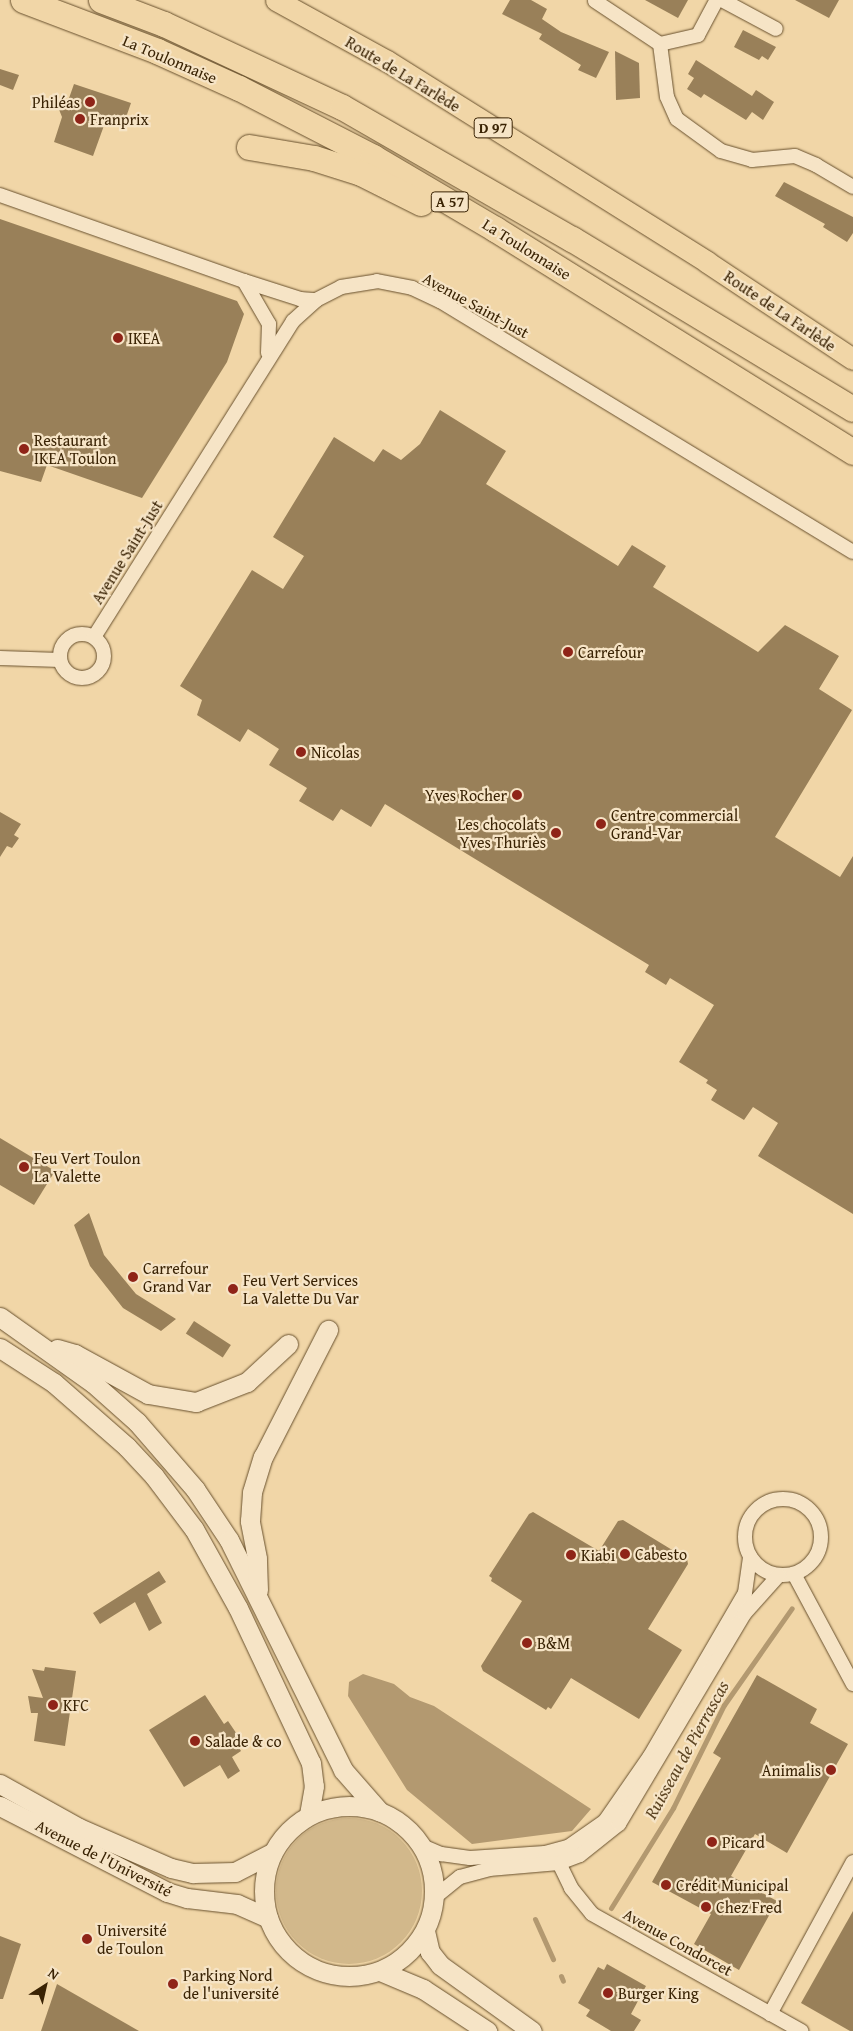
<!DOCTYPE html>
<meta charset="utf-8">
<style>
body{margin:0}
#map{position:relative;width:853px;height:2031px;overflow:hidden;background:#f1d6a7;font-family:"Gentium Book Plus",serif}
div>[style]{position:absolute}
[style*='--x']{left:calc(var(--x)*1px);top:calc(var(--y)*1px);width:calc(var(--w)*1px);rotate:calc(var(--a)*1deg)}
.green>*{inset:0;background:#d2b88b}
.round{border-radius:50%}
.water>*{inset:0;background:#b39970}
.stream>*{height:5px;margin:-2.5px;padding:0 2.5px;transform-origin:2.5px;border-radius:2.5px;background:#b39970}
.building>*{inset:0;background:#998059;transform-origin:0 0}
.roads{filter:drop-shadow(0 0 1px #68502d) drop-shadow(0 0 1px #68502d)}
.minor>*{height:14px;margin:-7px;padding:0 7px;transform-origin:7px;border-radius:7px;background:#f6e4c6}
.minor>.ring{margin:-7px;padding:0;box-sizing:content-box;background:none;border:14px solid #f6e4c6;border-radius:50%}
.secondary>*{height:19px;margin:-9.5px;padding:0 9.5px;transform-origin:9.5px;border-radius:9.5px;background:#f6e4c6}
.secondary>.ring{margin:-9.5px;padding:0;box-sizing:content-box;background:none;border:19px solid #f6e4c6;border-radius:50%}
.primary>*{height:21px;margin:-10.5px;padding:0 10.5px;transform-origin:10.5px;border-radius:10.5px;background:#f1d6a7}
.motorway>*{height:25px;margin:-12.5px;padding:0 12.5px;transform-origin:12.5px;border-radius:12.5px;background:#f1d6a7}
.dots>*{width:14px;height:14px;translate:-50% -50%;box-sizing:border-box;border:2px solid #f6e4c6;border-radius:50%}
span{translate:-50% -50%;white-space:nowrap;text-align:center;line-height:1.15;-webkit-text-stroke:4.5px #f6e4c6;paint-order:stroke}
.shield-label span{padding:1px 4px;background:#f6e4c6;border:1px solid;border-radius:4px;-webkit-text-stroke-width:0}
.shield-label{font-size:15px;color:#3a2304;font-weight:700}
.street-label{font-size:16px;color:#3a2304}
.poi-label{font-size:16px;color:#3a2304}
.right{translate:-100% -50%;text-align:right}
.left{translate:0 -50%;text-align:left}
.water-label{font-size:18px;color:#5e4624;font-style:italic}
.north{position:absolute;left:20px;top:1961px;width:50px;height:50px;-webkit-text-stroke:4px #f6e4c6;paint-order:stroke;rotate:35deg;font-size:14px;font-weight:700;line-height:20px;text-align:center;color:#3a2304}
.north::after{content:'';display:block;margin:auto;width:18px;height:22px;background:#3a2304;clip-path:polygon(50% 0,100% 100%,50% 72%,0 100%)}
</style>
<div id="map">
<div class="green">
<i class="round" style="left:276px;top:1818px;width:146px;height:146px"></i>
</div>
<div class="water">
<i style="clip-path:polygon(363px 1674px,394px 1684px,410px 1697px,434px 1706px,591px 1809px,572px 1831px,472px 1844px,407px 1790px,348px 1696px,349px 1682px)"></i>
</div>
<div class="stream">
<i style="--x:611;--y:1908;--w:118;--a:-58.2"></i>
<i style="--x:673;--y:1808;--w:115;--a:-63.7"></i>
<i style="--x:724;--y:1705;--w:118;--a:-55"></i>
<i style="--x:535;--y:1919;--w:44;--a:65.8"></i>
<i style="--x:561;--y:1976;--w:5;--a:68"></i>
</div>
<div class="building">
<i style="clip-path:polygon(510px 0,531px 0,547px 9px,542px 19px,561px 32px,609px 52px,596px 78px,578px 70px,581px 65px,539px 39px,542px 34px,502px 14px)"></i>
<i style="clip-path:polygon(645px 0,688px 0,678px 18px)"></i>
<i style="clip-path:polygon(795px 0,839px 0,829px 18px)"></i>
<i style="clip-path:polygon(743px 30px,776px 47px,768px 60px,762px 56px,759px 60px,734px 47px)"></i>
<i style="clip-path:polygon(615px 51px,639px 63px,640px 98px,616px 100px)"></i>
<i style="clip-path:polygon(696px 60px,752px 96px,756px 90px,774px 102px,763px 120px,752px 112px,746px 120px,704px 94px,701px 98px,687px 89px,694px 78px,688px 74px)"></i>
<i style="clip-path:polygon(0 69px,19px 75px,13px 90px,0 85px)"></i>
<i style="clip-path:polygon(74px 84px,131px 103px,123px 126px,106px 120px,93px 156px,54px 142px,62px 117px,58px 107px,68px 101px)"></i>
<i style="clip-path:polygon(784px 182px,853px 217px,853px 233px,847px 242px,823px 227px,825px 224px,775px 196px)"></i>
<i style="clip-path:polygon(0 219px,237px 301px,244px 314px,227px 362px,142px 498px,47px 465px,41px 482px,0 471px)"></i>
<i style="clip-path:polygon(440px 410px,506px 451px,486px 484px,618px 566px,632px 545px,666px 566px,653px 587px,758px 652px,785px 625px,839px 656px,819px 689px,852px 710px,775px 837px,840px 877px,853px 856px,853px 1214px,758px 1156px,778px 1123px,753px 1107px,744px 1120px,711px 1100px,717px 1090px,706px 1083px,708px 1080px,679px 1062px,714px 1005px,670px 978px,666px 985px,645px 972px,649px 965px,385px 804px,371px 827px,341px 809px,333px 821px,299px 801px,307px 788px,269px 765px,279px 749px,248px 729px,240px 742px,197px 715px,202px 700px,180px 686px,252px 570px,283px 589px,304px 556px,273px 537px,334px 437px,374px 462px,383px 449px,401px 460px,420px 444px)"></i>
<i style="clip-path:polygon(0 812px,21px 824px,14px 835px,19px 838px,12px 848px,7px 846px,0 857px)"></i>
<i style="clip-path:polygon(0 1138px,55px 1171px,34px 1205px,0 1185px)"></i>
<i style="clip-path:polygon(89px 1213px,104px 1255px,122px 1277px,136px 1294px,176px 1319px,161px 1331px,123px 1308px,90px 1266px,74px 1225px)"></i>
<i style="left:194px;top:1321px;width:44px;height:15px;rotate:33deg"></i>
<i style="clip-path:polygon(533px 1512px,599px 1551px,618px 1521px,623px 1520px,687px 1559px,688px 1564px,648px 1629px,682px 1650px,639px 1719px,571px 1678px,551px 1709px,548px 1707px,546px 1710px,483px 1671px,481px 1666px,522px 1601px,491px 1581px,492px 1578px,489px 1576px,529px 1514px)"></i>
<i style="clip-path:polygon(159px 1571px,166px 1582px,147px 1594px,162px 1623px,149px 1631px,135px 1602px,100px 1624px,93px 1613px)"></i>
<i style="clip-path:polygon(45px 1667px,76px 1671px,65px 1746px,34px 1741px,38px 1713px,31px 1713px,28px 1696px,43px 1698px,32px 1669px,44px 1671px)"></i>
<i style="clip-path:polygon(757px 1675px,817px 1709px,810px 1723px,848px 1744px,787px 1853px,755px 1834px,731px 1876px,777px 1901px,739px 1970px,694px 1944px,711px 1914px,652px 1882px,721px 1758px,713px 1753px)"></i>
<i style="clip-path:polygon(205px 1695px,224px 1724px,228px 1721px,243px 1743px,238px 1746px,241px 1751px,232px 1757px,240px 1771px,228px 1779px,220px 1765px,184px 1787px,149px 1730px)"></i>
<i style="clip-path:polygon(853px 1911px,853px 2031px,850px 2031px,801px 2003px)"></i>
<i style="clip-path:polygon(0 1936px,21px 1944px,3px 1999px,0 1999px)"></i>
<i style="clip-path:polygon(607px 1964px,646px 1986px,631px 2014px,641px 2020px,634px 2031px,611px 2031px,586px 2016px,590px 2010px,578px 2003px,598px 1967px,604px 1970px)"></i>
<i style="clip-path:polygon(57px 1984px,139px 2031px,41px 2031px)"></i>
</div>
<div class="roads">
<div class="minor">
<i style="--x:722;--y:0;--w:61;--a:28.2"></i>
<i style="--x:595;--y:1;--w:78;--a:33.5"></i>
<i style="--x:660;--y:44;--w:53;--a:82.5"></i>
<i style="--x:667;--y:97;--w:24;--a:66"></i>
<i style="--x:677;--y:119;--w:54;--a:36"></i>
<i style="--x:721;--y:151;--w:32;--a:16"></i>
<i style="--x:752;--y:160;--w:43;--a:-5.3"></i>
<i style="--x:795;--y:156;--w:23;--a:23"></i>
<i style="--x:816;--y:165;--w:43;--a:30.7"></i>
<i style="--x:660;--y:44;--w:39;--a:-13"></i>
<i style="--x:698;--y:35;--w:40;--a:-62"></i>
<i style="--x:0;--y:195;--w:259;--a:19.4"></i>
<i style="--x:244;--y:281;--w:59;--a:17.8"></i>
<i style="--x:300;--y:299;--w:16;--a:4"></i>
<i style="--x:244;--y:281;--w:50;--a:59.8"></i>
<i style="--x:269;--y:324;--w:29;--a:92"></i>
<i class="ring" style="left:60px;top:634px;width:30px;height:30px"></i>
<i style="--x:94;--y:637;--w:373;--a:-57.8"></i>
<i style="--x:293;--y:321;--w:31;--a:-42"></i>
<i style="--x:316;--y:300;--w:28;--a:-27"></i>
<i style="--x:341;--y:287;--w:36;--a:-9"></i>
<i style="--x:377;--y:281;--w:36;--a:11"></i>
<i style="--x:412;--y:288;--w:31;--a:25"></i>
<i style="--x:440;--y:301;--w:483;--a:31.3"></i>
<i style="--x:0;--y:658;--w:60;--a:1.9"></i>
<i class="ring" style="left:745px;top:1499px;width:62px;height:62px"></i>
<i style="--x:794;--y:1574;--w:125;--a:61.8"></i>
<i style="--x:422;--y:1846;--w:21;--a:23"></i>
<i style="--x:441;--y:1854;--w:29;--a:8"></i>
<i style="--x:470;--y:1858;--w:75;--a:-3.8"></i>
<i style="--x:545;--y:1853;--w:24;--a:-15"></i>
<i style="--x:568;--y:1847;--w:45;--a:-35.1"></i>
<i style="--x:605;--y:1821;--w:79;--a:-55.3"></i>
<i style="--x:650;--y:1756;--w:189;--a:-59.8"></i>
<i style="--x:745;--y:1593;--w:37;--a:-82"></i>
<i style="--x:559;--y:1863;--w:28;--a:64"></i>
<i style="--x:571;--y:1888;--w:33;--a:51"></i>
<i style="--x:592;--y:1914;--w:240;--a:29.2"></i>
<i style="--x:435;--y:1897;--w:32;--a:-39"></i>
<i style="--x:460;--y:1877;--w:30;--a:-15"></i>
<i style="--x:489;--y:1869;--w:70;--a:-4.9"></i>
<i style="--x:559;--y:1863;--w:22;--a:-21"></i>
<i style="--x:580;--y:1855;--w:50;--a:-38.5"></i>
<i style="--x:619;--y:1824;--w:244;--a:-59.2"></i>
<i style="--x:744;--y:1614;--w:52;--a:-48.1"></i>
<i style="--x:770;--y:2014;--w:173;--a:-61.4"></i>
</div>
<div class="secondary">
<i style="--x:0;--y:1317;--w:114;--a:35.4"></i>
<i style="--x:93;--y:1383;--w:59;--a:41.6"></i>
<i style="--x:137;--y:1422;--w:89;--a:49.1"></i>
<i style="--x:195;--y:1489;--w:61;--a:56.3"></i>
<i style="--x:229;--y:1540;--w:257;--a:63.6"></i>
<i style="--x:343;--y:1770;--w:55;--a:48.7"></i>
<i style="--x:0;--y:1348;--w:64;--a:32.9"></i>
<i style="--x:54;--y:1383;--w:97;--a:41.2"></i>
<i style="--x:127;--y:1447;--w:40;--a:47"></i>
<i style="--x:154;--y:1476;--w:66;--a:53"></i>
<i style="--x:194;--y:1529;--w:90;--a:60.9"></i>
<i style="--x:238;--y:1608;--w:171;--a:64.8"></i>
<i style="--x:311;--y:1763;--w:23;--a:83"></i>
<i style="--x:314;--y:1786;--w:29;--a:100"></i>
<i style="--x:57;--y:1349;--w:19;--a:16"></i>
<i style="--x:75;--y:1354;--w:83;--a:28.7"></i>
<i style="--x:148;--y:1394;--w:49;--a:9.5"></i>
<i style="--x:196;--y:1402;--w:55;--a:-21.4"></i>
<i style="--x:247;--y:1382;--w:56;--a:-42.8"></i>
<i style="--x:258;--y:1590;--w:32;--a:-92"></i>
<i style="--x:257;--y:1558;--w:38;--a:-101"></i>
<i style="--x:250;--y:1521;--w:29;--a:-86"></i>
<i style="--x:252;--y:1492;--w:37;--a:-73"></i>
<i style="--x:263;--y:1457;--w:143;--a:-62.9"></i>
<i style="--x:0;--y:1784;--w:90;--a:29.1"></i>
<i style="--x:79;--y:1828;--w:100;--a:23.5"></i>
<i style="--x:171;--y:1868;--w:23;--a:13"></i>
<i style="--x:193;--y:1873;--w:42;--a:-1.4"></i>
<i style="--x:235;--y:1872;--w:42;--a:-27.2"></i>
<i class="ring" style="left:264px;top:1806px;width:151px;height:151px"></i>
<i style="--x:0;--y:1806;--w:188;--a:27.2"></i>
<i style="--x:167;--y:1892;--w:21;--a:17"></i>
<i style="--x:187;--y:1898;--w:50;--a:6.8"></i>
<i style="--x:237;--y:1904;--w:34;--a:24"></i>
<i style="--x:425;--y:1931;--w:22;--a:77"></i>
<i style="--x:430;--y:1952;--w:16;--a:52"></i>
<i style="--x:440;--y:1965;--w:113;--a:35.7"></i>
<i style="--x:380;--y:1971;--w:47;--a:22.7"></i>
<i style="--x:423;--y:1989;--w:77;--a:33.3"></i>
</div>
<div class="primary">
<i style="--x:276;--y:0;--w:127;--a:28.8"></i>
<i style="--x:387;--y:61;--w:378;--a:32.1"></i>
<i style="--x:707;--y:262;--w:175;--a:33.6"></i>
</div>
<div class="motorway">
<i style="--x:23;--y:0;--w:143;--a:20.8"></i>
<i style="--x:157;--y:51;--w:90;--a:24.3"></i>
<i style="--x:239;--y:88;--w:151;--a:27.2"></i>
<i style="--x:373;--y:157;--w:142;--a:30.5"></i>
<i style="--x:495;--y:229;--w:422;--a:31.9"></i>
<i style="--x:101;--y:0;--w:67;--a:20.9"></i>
<i style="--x:164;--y:24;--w:196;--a:25"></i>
<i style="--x:342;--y:107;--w:265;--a:29.9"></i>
<i style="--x:572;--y:239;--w:328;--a:31.2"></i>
<i style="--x:249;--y:147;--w:66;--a:9.6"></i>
<i style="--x:314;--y:158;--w:49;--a:17.7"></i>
<i style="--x:361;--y:173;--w:67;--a:26.6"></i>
</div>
</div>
<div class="dots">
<i style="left:90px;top:102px;background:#8f2418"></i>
<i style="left:80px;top:119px;background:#8f2418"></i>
<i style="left:118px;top:338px;background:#8f2418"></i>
<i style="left:24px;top:449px;background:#8f2418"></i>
<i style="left:568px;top:652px;background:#8f2418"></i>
<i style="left:301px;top:752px;background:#8f2418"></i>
<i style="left:517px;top:795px;background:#8f2418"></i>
<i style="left:601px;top:824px;background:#8f2418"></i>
<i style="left:556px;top:833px;background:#8f2418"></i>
<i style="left:24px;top:1167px;background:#8f2418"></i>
<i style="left:133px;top:1277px;background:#8f2418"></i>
<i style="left:233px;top:1289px;background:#8f2418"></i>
<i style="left:625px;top:1554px;background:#8f2418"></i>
<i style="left:571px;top:1555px;background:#8f2418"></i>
<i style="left:527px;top:1643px;background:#8f2418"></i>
<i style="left:53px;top:1705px;background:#8f2418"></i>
<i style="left:195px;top:1741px;background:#8f2418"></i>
<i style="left:831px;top:1770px;background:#8f2418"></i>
<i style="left:712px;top:1842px;background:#8f2418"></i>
<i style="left:666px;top:1885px;background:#8f2418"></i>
<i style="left:706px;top:1907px;background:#8f2418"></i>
<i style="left:87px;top:1939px;background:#8f2418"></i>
<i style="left:173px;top:1984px;background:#8f2418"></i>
<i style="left:608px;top:1993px;background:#8f2418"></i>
</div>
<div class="shield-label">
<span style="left:493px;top:128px">D 97</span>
<span style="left:450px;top:202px">A 57</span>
</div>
<div class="street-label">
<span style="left:170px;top:59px;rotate:23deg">La Toulonnaise</span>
<span style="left:403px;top:74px;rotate:31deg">Route de La Farlède</span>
<span style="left:527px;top:249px;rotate:32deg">La Toulonnaise</span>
<span style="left:476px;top:305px;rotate:29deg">Avenue Saint-Just</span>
<span style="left:780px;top:311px;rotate:34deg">Route de La Farlède</span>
<span style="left:127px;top:552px;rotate:-58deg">Avenue Saint-Just</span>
<span style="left:104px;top:1858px;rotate:27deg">Avenue de l'Université</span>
<span style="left:678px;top:1942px;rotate:29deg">Avenue Condorcet</span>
</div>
<div class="poi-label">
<span class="right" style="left:80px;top:102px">Philéas</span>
<span class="left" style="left:90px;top:119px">Franprix</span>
<span class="left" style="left:128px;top:338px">IKEA</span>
<span class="left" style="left:34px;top:449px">Restaurant<br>IKEA Toulon</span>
<span class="left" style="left:578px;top:652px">Carrefour</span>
<span class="left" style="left:311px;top:752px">Nicolas</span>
<span class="right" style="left:507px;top:795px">Yves Rocher</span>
<span class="left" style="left:611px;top:824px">Centre commercial<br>Grand-Var</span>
<span class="right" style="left:546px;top:833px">Les chocolats<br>Yves Thuriès</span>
<span class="left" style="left:34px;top:1167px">Feu Vert Toulon<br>La Valette</span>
<span class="left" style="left:143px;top:1277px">Carrefour<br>Grand Var</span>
<span class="left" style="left:243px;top:1289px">Feu Vert Services<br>La Valette Du Var</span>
<span class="left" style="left:635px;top:1554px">Cabesto</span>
<span class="left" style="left:581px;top:1555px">Kiabi</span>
<span class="left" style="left:537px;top:1643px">B&amp;M</span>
<span class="left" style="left:63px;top:1705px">KFC</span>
<span class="left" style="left:205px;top:1741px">Salade &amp; co</span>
<span class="right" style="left:821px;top:1770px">Animalis</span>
<span class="left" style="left:722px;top:1842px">Picard</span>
<span class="left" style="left:676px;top:1885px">Crédit Municipal</span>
<span class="left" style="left:716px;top:1907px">Chez Fred</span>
<span class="left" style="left:97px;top:1939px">Université<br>de Toulon</span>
<span class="left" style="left:183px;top:1984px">Parking Nord<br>de l'université</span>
<span class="left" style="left:618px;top:1993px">Burger King</span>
</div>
<div class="water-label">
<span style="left:687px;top:1750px;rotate:-61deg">Ruisseau de Pierrascas</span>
</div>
<div class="north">N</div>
</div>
